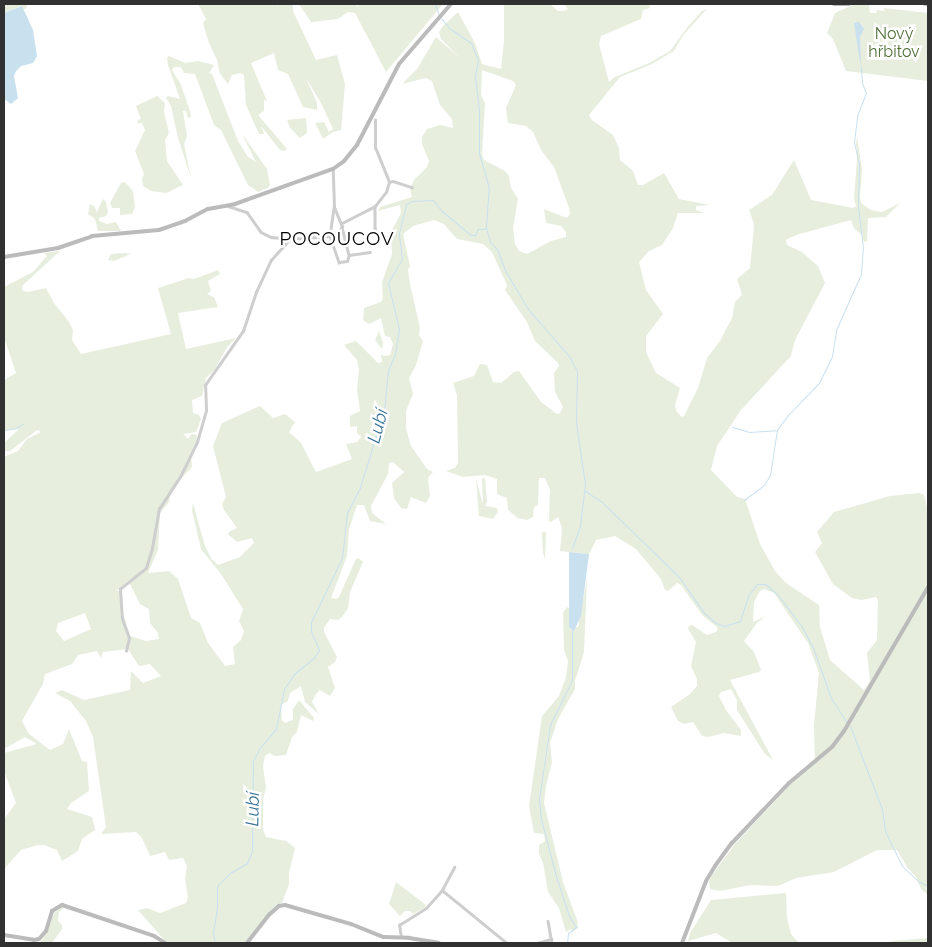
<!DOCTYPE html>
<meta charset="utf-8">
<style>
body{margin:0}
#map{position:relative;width:932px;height:947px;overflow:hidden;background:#fff;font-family:Raleway,sans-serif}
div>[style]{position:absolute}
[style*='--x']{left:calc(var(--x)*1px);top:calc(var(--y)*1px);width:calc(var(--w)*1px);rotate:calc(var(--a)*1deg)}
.green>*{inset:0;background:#e7eede}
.water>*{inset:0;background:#c9e0ef}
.stream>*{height:1px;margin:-0.5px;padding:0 0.5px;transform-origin:0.5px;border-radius:0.5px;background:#c9e0ef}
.street>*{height:2.5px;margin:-1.25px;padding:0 1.25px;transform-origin:1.25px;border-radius:1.25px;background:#cecece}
.secondary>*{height:4px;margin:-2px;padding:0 2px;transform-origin:2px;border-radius:2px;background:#bbb}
span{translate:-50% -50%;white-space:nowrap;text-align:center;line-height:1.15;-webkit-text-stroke:5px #fff;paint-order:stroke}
.park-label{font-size:16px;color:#53703a}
.water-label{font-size:18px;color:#387399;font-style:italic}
.quarter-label{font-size:19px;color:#000;letter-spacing:1px}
.frame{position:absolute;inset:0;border:5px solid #313131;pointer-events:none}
</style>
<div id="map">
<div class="green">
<i style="clip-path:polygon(4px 4px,26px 4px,27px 7px,24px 10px,21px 6px,4px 13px)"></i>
<i style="clip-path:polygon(198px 4px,277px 4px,278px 7px,278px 4px,293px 4px,293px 11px,316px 60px,337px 55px,345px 84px,341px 130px,333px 132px,323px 139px,315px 123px,324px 122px,329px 132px,333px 129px,321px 103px,306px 78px,317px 103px,317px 110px,303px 107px,288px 74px,278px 70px,274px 53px,251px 63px,267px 101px,264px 100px,264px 111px,258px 115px,287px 149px,284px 151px,280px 150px,261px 126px,264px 134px,259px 134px,246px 105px,244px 75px,240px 73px,232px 75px,228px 84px,220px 74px,217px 60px,209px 43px,203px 23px,206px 19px)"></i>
<i style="clip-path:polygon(299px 4px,356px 4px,358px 7px,358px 4px,443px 4px,386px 72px,355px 13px,348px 12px,338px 19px,311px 22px)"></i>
<i style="clip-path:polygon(evenodd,504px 4px,550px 4px,558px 11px,564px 11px,568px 9px,564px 4px,649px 4px,650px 8px,643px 10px,641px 19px,601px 36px,599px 44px,609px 82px,615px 77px,649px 63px,670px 51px,686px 29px,702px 11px,707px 9px,684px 34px,674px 51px,652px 64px,620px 77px,589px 115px,592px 120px,613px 135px,619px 148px,620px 160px,633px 171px,638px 185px,643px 185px,664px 173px,679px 199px,710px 205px,696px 206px,696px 210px,704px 213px,678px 213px,673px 228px,662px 245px,649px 251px,639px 262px,646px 290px,663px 314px,646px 336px,646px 352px,656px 373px,680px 388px,675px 406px,677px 412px,682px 417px,684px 416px,698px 388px,707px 358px,720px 341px,732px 318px,735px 302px,742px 295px,737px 279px,750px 268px,753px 237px,754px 224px,749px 210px,772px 195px,794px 160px,811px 200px,853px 208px,856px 206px,854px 199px,857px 158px,856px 145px,857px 137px,862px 169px,860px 197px,861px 203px,871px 210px,882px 212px,900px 203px,886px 217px,868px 218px,867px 241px,864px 242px,862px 235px,854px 228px,851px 220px,796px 235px,786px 240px,787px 245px,802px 252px,818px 266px,825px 283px,795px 340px,791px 356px,741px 410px,717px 446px,711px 470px,737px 497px,745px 499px,760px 544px,775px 571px,786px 583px,819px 605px,820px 627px,830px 660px,864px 690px,870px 681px,867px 653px,877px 640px,878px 600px,876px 597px,862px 600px,852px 598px,833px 584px,815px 552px,822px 543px,817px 532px,834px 512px,890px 496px,919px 493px,924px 495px,928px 511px,928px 884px,926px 888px,928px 895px,921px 889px,916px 877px,907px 867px,897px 850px,877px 850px,834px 872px,796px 878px,778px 886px,750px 885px,720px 891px,710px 889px,709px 882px,712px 875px,735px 844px,789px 786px,815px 763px,814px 725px,819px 673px,808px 643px,774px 593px,764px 589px,760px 591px,754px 602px,753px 622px,766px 616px,757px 623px,744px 641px,754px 652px,761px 670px,759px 672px,730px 680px,773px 760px,765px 754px,737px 710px,737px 700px,731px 689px,721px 692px,719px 696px,726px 710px,741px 730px,741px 736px,724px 733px,708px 737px,702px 736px,693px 722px,684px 724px,678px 721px,671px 707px,690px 694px,697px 686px,697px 679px,691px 666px,696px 642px,688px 629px,689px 626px,692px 625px,707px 635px,716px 632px,718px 628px,702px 615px,681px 585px,677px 583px,668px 591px,665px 590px,661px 579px,636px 549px,615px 536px,596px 540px,589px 554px,560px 551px,562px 528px,558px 517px,551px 522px,549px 521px,550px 490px,545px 478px,539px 478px,538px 505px,534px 507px,533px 517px,527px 520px,518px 518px,508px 510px,507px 498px,497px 494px,497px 479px,485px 475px,463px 477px,446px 471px,455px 468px,458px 463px,457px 395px,453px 383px,474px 376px,480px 364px,487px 365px,493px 382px,501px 383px,514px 372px,519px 371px,541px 402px,557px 414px,560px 413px,563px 407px,555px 392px,554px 373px,559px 366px,558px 363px,535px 341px,527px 322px,505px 290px,507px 285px,492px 252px,483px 244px,457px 239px,444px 224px,434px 220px,413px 226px,403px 234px,410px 266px,408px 270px,410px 284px,420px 328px,419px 335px,423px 341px,416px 365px,409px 378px,413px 394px,406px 411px,406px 428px,411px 446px,427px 469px,433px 472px,428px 478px,430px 496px,426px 503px,411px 497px,407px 509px,401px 508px,394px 498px,392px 483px,404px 472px,393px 462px,389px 463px,388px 474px,371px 506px,372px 513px,386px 524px,370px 521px,364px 505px,357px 505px,349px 529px,347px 556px,331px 598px,336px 599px,339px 597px,356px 559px,359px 558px,363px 562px,350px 592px,348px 608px,342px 617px,338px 620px,330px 619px,324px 628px,324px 632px,337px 657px,335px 662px,328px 667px,335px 688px,330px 696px,320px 690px,316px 694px,312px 702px,319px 714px,305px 702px,301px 686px,290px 693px,288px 701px,281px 705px,282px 720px,285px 723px,293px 720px,293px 709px,299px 700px,314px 718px,313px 721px,301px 715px,297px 732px,292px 737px,286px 755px,275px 756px,269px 753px,265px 756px,263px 766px,266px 787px,263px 800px,263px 830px,266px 837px,286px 841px,295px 848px,289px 873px,289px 884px,282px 903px,277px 905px,268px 914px,245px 943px,167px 943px,138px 910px,147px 908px,160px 913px,186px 903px,188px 897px,185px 879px,187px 866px,183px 858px,169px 860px,165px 852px,150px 856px,142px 838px,136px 832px,101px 834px,106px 827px,93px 737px,86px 721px,70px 701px,55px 693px,62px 690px,84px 700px,130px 690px,131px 671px,143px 683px,161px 676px,150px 664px,139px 666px,128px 649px,103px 652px,101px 658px,97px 651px,78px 655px,72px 664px,45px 674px,43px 684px,22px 721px,29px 734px,50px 750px,63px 744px,69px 729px,82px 761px,87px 762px,89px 791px,71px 803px,67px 809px,92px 817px,95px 830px,82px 839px,78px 851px,62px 861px,57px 850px,44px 845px,38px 845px,21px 850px,4px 869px,4px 819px,16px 803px,4px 771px,4px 753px,37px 744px,25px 737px,4px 749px,4px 457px,18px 451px,27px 439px,41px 432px,37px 430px,10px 451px,4px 451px,4px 443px,19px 429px,4px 431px,4px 380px,16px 373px,4px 337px,4px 287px,33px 272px,47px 256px,44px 253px,60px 251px,23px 285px,22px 290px,27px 292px,46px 288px,54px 303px,69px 322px,73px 330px,72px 340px,81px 354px,171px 334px,158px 288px,189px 278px,194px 279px,218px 270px,220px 274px,208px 281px,211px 291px,207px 294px,214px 297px,218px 307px,178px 313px,186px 349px,236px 338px,227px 347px,215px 369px,206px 378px,202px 396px,192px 400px,193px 413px,199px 415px,201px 419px,196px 432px,183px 434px,188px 439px,192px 434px,197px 435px,196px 447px,191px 456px,192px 467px,176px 484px,170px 495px,169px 502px,160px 513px,158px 550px,148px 573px,169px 571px,178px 579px,191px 618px,200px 623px,208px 643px,225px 666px,235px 664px,233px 647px,241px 640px,244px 631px,239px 621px,243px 609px,221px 574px,201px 549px,192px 511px,193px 503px,205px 546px,211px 558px,218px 565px,240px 557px,254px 543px,252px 538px,237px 542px,228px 534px,229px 532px,237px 528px,224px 510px,222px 504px,226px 497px,213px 446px,222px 423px,260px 406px,273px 418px,285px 414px,295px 422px,289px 432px,301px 443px,316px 472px,352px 459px,346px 444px,357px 442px,361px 437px,357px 433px,357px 426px,350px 427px,350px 416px,360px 411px,357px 390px,359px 370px,357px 360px,344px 345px,356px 341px,378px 363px,382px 362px,381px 354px,384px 356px,390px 355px,393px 344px,390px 337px,385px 336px,381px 318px,369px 324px,363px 320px,364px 308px,381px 302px,383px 298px,382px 282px,392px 254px,391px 232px,401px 213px,400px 205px,378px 211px,380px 207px,412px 197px,410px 189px,414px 180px,427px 167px,429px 161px,422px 144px,422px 137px,427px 129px,440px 125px,453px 128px,452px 119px,440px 105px,432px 81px,426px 78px,402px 84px,417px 69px,436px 37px,460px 58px,441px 39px,439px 32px,442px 27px,458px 12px,475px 43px,482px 64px,501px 69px,504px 41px,504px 4px,482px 70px,513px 81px,516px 85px,506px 108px,508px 123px,526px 126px,533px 132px,541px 150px,554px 167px,569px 208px,570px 214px,567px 218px,544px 209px,546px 223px,561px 226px,566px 232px,566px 237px,551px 241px,527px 254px,519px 251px,515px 244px,513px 228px,518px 199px,511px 188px,509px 176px,505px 171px,484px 160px,482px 154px,485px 103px,481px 95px,482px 70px,504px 4px,131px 579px,130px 584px,140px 604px,149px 609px,150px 623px,158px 633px,159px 639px,146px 641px,130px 636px,123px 613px,122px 590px,116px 591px,131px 579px,504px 4px,85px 613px,91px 629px,64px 641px,56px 631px,58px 623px,85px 613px)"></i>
<i style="clip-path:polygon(855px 4px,869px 4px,870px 13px,876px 13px,877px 10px,884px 11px,884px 8px,928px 13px,928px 81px,846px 71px,833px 39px,827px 33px,835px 13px)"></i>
<i style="clip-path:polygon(169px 56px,185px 63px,198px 61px,214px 65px,209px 73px,212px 74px,238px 141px,248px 157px,256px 162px,242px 134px,267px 169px,270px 185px,268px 188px,258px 192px,248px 185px,221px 130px,214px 125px,195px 74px,184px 73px,181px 67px,174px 67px,172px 70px,181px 85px,190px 111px,191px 117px,188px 118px,186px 111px,183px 111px,187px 136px,184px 144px,191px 178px,178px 138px,171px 106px,166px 98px,168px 96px,180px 99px,168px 65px,167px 58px)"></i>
<i style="clip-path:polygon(157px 96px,165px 103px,164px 112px,169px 133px,165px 140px,167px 161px,183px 185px,166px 193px,151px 191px,143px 186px,142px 179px,144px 174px,135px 151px,145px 130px,142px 123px,137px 123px,138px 120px,141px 119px,136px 106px)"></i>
<i style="clip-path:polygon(306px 118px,307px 133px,300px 138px,290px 128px,287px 120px)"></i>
<i style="clip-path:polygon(125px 182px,133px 191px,135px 207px,132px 214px,120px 215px,120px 208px,112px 208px,110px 203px,121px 183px)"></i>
<i style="clip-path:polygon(103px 199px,106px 202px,108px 213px,106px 216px,99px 218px,99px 221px,107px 224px,116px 222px,121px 231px,98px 231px,95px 219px,88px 214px,90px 204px,94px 206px,97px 212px)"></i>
<i style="clip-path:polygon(125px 253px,131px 254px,114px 261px,108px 260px,111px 254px)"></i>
<i style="clip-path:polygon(379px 331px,383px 343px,382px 349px,375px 340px)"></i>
<i style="clip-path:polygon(485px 478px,487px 502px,485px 506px,497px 508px,498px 512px,493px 519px,479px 516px,476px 479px,483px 505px,482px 479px)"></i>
<i style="clip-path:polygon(545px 531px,546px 534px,545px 559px,543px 553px,542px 533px)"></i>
<i style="clip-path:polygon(587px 578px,584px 652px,575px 681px,575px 689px,558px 719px,550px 743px,552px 762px,546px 786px,544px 803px,563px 882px,577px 920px,578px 928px,572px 932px,571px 929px,566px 932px,559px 908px,548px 892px,543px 863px,539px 854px,539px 845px,545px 841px,544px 834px,534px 833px,529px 806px,542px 716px,559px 696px,566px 677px,568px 661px,564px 650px,563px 613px,567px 607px,570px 609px,569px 627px,578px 627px)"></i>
<i style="clip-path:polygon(396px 882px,426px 905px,424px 908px,413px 914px,410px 911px,405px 911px,400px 916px,389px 904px)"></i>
<i style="clip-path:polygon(786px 893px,787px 918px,791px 934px,799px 943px,732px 943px,716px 933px,688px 941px,690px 933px,711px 900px)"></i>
<i style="clip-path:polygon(61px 908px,64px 908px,59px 912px,58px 921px,62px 925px,62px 929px,52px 943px,40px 943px,48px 931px,54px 913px)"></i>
<i style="clip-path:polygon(928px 938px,928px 943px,887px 943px,892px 941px)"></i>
</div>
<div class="water">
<i style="clip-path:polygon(22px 6px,33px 30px,37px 56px,33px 63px,21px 66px,16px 71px,14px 76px,18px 98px,11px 104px,4px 99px,4px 13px)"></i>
<i style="clip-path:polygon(859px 22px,864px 29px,860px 37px,861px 68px,854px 23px)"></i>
<i style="clip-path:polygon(569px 552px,589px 554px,581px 616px,574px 631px,569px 627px)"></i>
</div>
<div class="stream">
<i style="--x:435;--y:4;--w:12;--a:70"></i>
<i style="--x:858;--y:205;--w:41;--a:-88.6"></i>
<i style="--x:859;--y:164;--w:23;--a:-103"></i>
<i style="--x:854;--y:142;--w:26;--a:-83"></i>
<i style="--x:857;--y:116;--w:25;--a:-69"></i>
<i style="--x:866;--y:93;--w:11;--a:-112"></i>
<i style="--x:862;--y:83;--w:16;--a:-94"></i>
<i style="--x:486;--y:227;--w:16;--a:75"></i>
<i style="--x:490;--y:242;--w:10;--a:45"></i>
<i style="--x:497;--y:249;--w:25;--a:69"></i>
<i style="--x:506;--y:272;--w:43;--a:59.3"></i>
<i style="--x:528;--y:309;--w:62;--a:48.9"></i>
<i style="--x:569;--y:356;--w:17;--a:62"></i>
<i style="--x:577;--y:371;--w:52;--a:91.1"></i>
<i style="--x:576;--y:423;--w:62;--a:81.6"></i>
<i style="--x:585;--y:484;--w:42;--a:96.8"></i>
<i style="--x:580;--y:526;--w:23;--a:110"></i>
<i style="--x:732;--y:427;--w:19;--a:16"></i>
<i style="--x:750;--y:432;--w:26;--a:-4"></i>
<i style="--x:4;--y:430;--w:12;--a:-9"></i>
<i style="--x:16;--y:428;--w:9;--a:-32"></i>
<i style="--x:585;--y:491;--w:20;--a:33"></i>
<i style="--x:602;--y:502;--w:107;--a:44.2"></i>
<i style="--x:679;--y:577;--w:44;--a:55.2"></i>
<i style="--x:704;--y:613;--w:16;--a:40"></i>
<i style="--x:716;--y:623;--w:9;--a:21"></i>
<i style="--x:724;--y:626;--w:17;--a:-17"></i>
<i style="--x:740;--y:621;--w:28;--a:-72"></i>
<i style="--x:749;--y:594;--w:13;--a:-51"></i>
<i style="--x:757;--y:584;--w:8;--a:0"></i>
<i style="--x:765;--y:584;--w:17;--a:40"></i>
<i style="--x:778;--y:595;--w:40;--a:53"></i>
<i style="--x:802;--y:627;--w:24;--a:62"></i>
<i style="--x:813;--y:648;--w:53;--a:70.2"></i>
<i style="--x:831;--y:698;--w:30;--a:57"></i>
<i style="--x:744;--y:500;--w:25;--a:-37"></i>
<i style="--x:764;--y:485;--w:12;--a:-59"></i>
<i style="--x:770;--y:475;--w:46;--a:-81.2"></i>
<i style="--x:777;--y:430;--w:19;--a:-54"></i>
<i style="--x:788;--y:415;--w:45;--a:-45.9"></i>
<i style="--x:819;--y:383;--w:30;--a:-64"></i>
<i style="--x:832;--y:356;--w:26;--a:-81"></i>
<i style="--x:836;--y:330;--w:61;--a:-65.9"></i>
<i style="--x:861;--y:274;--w:26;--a:-86"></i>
<i style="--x:863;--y:248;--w:42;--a:-96.8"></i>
<i style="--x:850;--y:726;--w:89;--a:68.9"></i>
<i style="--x:882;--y:809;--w:22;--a:82"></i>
<i style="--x:885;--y:831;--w:39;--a:64"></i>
<i style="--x:902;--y:866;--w:22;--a:43"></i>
<i style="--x:918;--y:881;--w:11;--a:27"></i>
<i style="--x:215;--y:943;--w:10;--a:-101"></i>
<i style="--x:213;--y:933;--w:26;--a:-81"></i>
<i style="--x:217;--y:907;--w:21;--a:-90"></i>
<i style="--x:217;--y:886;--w:18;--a:-45"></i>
<i style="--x:230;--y:873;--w:20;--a:-30"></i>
<i style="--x:247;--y:863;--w:13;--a:-67"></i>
<i style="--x:252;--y:851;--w:90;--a:-89.4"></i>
<i style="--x:253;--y:761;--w:13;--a:-63"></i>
<i style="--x:259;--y:749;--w:26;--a:-50"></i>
<i style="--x:276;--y:729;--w:41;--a:-78.7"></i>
<i style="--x:284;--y:689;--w:18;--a:-56"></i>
<i style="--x:294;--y:674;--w:26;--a:-39"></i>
<i style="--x:314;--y:658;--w:9;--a:-58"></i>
<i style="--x:319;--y:650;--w:21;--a:-113"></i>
<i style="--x:311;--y:631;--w:9;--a:-90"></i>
<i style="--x:311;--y:622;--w:71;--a:-64.2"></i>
<i style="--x:342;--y:558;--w:45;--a:-83.7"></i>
<i style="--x:347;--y:513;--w:29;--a:-63"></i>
<i style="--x:360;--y:487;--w:80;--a:-72.5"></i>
<i style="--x:384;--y:411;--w:40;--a:-84.3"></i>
<i style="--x:388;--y:371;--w:18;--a:-68"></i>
<i style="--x:395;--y:354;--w:25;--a:-81"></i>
<i style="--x:399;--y:329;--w:47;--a:-103.4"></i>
<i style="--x:388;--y:283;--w:28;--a:-60"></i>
<i style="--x:402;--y:259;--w:26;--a:-97"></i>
<i style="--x:399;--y:233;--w:30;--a:-76"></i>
<i style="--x:406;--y:204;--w:7;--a:-27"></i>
<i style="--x:412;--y:201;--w:21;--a:-3"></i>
<i style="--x:433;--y:200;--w:14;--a:51"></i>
<i style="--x:442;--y:211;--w:38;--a:40"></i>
<i style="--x:471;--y:235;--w:4;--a:0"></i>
<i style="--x:475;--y:235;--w:7;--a:-63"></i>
<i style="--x:478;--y:229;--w:7;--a:0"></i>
<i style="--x:485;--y:229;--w:2;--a:-63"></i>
<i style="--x:486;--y:227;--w:39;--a:-86"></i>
<i style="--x:489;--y:188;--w:37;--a:-106"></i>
<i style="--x:479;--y:152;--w:42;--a:-90"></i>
<i style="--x:479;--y:110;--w:34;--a:-97"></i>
<i style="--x:475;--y:76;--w:16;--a:-79"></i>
<i style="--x:478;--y:60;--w:18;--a:-112"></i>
<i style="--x:471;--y:43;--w:25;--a:-146"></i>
<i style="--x:450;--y:29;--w:14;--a:-129"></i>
<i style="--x:567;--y:943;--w:10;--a:-84"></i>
<i style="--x:568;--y:933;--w:10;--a:-37"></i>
<i style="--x:576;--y:927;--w:13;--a:-122"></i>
<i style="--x:569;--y:916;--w:38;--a:-108"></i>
<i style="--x:557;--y:880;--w:63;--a:-104.7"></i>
<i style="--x:541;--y:819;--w:20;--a:-96"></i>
<i style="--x:539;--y:799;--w:75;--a:-81.5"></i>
<i style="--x:550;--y:725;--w:50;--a:-63.9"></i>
<i style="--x:572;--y:680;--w:51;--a:-90"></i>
</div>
<div class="street">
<i style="--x:389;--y:182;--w:4;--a:-14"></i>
<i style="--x:393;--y:181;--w:20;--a:18"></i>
<i style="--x:228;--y:206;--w:20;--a:18"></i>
<i style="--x:247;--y:212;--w:24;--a:55"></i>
<i style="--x:261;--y:232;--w:11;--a:27"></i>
<i style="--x:271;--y:237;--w:19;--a:6"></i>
<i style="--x:290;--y:239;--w:40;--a:-4.3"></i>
<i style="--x:330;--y:236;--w:8;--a:-23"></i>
<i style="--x:337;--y:233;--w:8;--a:-50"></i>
<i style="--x:342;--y:227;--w:22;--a:-112"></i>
<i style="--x:334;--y:207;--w:38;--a:-92"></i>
<i style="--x:375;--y:206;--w:22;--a:90"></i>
<i style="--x:375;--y:228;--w:8;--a:67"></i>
<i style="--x:334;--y:208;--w:28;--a:98"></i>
<i style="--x:330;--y:236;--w:28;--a:71"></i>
<i style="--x:339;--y:262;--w:8;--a:-7"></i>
<i style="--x:347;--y:261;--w:6;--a:-72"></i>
<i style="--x:342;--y:223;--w:37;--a:-27"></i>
<i style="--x:375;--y:206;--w:18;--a:-52"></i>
<i style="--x:386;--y:192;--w:10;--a:-73"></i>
<i style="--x:389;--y:182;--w:37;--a:-112"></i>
<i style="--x:375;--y:148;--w:28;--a:-90"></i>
<i style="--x:342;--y:227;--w:29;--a:76"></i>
<i style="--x:349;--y:255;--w:21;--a:-8"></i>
<i style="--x:126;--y:651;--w:13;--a:-77"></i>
<i style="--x:129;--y:638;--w:20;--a:-110"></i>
<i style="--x:122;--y:619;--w:30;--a:-94"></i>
<i style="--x:120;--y:589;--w:33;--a:-39"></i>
<i style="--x:146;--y:568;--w:21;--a:-73"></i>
<i style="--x:152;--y:548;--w:40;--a:-80"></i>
<i style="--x:159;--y:509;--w:38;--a:-57"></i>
<i style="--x:180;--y:477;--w:39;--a:-64"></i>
<i style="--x:197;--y:442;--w:33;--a:-74"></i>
<i style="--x:206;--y:410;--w:25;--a:-92"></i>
<i style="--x:205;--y:385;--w:66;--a:-54.9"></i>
<i style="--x:243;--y:331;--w:41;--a:-71.6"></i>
<i style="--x:256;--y:292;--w:35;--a:-65"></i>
<i style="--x:271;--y:260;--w:28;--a:-48"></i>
<i style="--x:442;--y:890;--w:84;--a:39.2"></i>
<i style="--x:548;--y:921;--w:22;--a:80"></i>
<i style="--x:401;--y:937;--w:12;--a:-99"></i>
<i style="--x:399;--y:925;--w:32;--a:-32"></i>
<i style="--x:426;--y:908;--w:24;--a:-48"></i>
<i style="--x:442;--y:890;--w:26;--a:-62"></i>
<i style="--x:537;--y:943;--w:15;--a:-16"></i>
</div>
<div class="secondary">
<i style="--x:834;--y:4;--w:15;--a:0"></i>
<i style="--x:925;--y:4;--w:3;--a:0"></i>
<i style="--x:4;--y:257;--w:55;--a:-9.5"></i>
<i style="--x:58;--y:248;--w:36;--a:-19"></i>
<i style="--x:92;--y:236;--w:67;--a:-5.1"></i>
<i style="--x:159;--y:230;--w:28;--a:-19"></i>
<i style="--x:185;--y:221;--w:26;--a:-28"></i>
<i style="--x:208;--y:209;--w:27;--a:-10"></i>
<i style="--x:235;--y:204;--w:104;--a:-19.7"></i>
<i style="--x:333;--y:169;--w:14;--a:-36"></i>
<i style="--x:344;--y:161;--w:21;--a:-51"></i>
<i style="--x:357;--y:145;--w:91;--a:-62.6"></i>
<i style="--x:399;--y:64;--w:79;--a:-49.1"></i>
<i style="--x:4;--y:935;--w:30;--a:9"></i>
<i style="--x:34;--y:940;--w:5;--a:-11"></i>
<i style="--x:39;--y:939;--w:11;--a:-49"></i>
<i style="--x:46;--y:931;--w:21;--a:-73"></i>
<i style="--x:52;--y:911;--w:12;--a:-31"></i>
<i style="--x:62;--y:905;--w:97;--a:18.6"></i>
<i style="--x:154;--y:936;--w:13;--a:32"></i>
<i style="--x:247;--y:943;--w:37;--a:-52"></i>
<i style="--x:270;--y:914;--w:12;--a:-42"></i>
<i style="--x:279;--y:906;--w:6;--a:-9"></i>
<i style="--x:285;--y:905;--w:69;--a:16.1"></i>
<i style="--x:351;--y:924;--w:35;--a:22"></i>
<i style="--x:384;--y:937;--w:25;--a:2"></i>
<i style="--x:409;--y:938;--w:30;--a:9"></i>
<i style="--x:682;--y:943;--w:66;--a:-68.8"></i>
<i style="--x:706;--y:881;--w:17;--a:-59"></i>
<i style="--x:715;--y:866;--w:29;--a:-54"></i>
<i style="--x:732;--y:843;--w:83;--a:-46.5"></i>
<i style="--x:789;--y:783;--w:56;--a:-39.9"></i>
<i style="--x:832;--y:747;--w:20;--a:-53"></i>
<i style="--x:844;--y:731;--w:167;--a:-59.7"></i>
</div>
<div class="park-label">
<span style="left:894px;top:43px">Nový<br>hřbitov</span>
</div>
<div class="water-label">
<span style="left:378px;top:426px;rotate:-75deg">Lubí</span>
<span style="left:253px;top:809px;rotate:-89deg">Lubí</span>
</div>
<div class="quarter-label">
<span style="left:337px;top:239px">POCOUCOV</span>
</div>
<div class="frame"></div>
</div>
